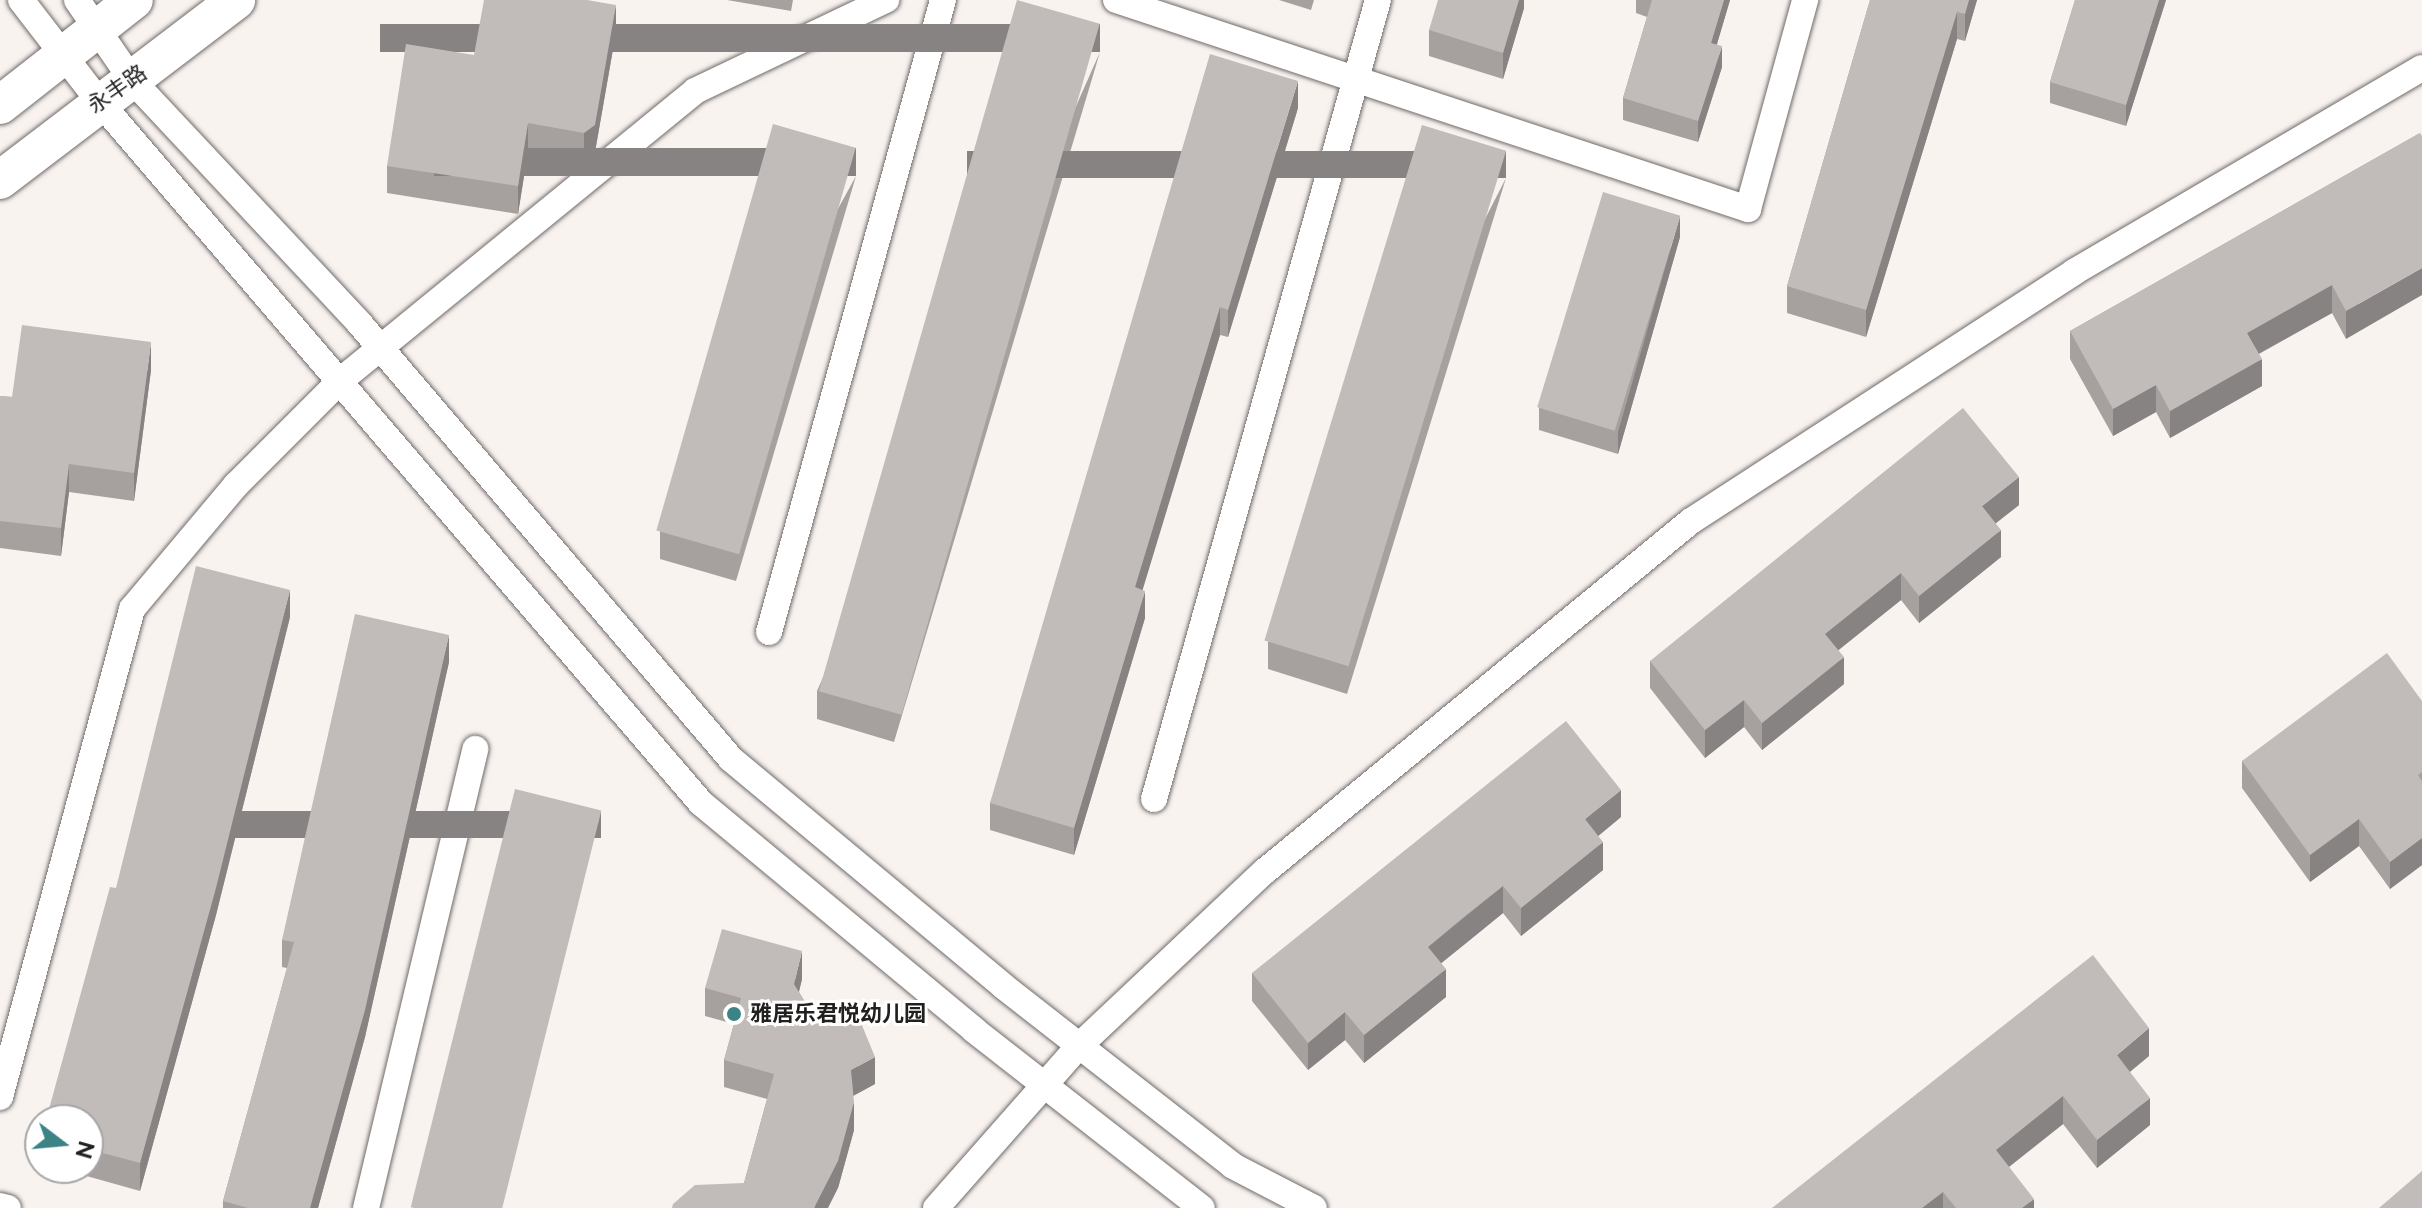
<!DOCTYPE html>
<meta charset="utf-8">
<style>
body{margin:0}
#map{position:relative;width:2422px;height:1208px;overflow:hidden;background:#f9f3f0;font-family:Raleway,"Noto Sans SC",sans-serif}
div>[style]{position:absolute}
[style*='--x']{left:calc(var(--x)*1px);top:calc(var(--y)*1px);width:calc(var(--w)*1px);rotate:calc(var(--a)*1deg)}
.roads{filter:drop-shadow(0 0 2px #6f6a68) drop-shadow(0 0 2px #6f6a68)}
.street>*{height:26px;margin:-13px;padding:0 13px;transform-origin:13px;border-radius:13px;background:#fff}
.secondary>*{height:38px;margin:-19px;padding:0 19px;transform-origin:19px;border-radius:19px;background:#fff}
.wall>*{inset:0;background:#a6a19f}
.shaded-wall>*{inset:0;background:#878382;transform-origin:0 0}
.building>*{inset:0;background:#c1bbb9;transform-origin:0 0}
.dots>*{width:22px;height:22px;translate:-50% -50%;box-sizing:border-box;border:4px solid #fff;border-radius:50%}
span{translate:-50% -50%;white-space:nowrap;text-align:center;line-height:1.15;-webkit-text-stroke:6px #fff;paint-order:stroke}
.street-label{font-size:22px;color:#22201f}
.poi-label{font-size:22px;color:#22201f;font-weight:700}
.left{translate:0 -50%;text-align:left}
.north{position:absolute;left:24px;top:1104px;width:80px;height:80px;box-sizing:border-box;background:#fff;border:2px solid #a7a6a5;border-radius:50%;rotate:106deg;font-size:22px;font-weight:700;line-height:32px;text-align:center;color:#22201f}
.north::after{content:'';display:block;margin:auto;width:28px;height:36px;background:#3b8385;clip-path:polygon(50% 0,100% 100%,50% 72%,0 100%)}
</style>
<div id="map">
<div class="roads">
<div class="street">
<i style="--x:21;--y:0;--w:126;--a:52.4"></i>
<i style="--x:98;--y:100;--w:926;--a:49.38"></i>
<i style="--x:701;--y:803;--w:355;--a:39.7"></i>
<i style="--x:974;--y:1030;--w:289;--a:38"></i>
<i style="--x:77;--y:0;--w:97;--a:55.5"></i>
<i style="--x:132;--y:80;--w:334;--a:46.9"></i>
<i style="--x:360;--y:324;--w:572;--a:49.54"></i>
<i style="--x:731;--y:759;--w:354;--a:39.8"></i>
<i style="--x:1003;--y:986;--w:292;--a:38"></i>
<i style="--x:1233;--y:1166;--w:91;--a:27.4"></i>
<i style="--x:1116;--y:0;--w:666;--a:18.3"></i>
<i style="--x:1748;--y:209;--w:217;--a:-74.7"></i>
<i style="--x:769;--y:632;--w:656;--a:-74.61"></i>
<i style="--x:1154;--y:799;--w:830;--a:-74.34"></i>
<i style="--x:0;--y:1097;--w:506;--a:-74.86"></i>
<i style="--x:132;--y:609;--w:162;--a:-50"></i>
<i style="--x:236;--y:485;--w:148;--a:-45"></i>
<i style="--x:341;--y:380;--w:457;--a:-39.2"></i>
<i style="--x:695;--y:91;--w:212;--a:-25.5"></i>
<i style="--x:0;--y:1206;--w:8;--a:14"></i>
<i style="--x:366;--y:1208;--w:472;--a:-76.6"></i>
<i style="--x:936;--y:1208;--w:216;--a:-48.6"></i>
<i style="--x:1079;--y:1046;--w:255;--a:-43.3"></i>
<i style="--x:1265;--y:871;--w:551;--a:-39.41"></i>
<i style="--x:1691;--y:521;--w:457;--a:-33"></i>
<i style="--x:2074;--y:272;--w:403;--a:-30.4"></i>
</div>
<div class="secondary">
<i style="--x:0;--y:105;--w:170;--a:-38.1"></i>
<i style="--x:0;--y:180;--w:297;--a:-37.3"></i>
</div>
</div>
<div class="wall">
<i style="clip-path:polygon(727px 0,793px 0,791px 11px)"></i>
<i style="clip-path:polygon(1279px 0,1314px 0,1311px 10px)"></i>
<i style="clip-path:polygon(1524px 0,1524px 8px,1503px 79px,1429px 56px,1429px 30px)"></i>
<i style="clip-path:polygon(1636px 0,1730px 0,1717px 44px,1722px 67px,1698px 142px,1623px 120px,1623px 98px,1647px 17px,1636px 13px)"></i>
<i style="clip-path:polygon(1870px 0,1977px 0,1965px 41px,1957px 39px,1866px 337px,1787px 313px,1787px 286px)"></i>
<i style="clip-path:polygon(2075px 0,2166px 0,2126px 126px,2050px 103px,2050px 82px)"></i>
<i style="clip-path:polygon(616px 32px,595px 152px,584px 161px,528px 151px,518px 214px,387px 193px,387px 166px,474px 55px)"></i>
<i style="clip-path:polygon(1100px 52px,894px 742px,817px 719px,817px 691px)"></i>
<i style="clip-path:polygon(1298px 108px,1228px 337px,1220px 335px,1142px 590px,1145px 618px,1074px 855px,990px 830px,990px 803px)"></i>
<i style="clip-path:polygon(2420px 133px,2346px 339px,2332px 313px,2259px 354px,2262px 386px,2170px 438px,2156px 412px,2113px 436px,2070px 359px,2070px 331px)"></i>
<i style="clip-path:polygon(856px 176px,736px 581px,660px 559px,660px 532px)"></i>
<i style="clip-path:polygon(1506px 178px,1347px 694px,1268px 669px,1268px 642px)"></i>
<i style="clip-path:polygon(1680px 237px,1618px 454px,1539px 430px,1539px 408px)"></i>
<i style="clip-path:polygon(151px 370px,134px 501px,69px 492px,61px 556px,0 548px,0 396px,12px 397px)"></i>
<i style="clip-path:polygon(2019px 505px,1996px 523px,2001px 557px,1919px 623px,1901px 600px,1838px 650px,1844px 684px,1762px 750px,1744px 727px,1705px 758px,1650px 688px,1650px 661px)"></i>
<i style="clip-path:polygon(290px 617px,216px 915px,140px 1191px,58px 1168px,88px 1168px,88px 1120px)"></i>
<i style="clip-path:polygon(449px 662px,365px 1037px,318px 1208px,223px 1208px,223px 1201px,287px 968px,282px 967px,282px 940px)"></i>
<i style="clip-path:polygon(2422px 701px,2422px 865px,2390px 889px,2359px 846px,2310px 882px,2242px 788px,2242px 761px)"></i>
<i style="clip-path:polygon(1621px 817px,1598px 836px,1603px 870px,1521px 936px,1503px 913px,1465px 944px,1441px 963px,1446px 997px,1364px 1063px,1345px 1040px,1308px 1070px,1252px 1001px,1252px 973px)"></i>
<i style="clip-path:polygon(802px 979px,799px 992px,811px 1012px,875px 1084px,853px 1096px,854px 1130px,838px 1188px,744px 1183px,767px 1099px,724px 1087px,724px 1060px,734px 1024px,705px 1016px,705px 988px)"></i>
<i style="clip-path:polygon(2149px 1056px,2130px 1072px,2150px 1125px,2097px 1168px,2063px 1124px,2009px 1167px,2034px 1208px,1772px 1208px)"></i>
</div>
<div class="shaded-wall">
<i style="clip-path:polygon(1518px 0,1524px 0,1524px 8px,1503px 79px,1503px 53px)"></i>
<i style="clip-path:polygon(1724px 0,1730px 0,1711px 64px,1711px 43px)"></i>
<i style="clip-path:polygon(1969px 0,1977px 0,1965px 41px,1965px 14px)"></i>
<i style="clip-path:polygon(2159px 0,2166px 0,2126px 126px,2126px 105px)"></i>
<i style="clip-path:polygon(616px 5px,616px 32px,595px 152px,584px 161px,584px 133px)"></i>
<i style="clip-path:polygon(1957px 12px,1957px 39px,1866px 337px,1866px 310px)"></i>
<i style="left:1100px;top:24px;width:28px;height:720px;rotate:90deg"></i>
<i style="clip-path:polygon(1722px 46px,1722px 67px,1698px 142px,1698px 121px)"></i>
<i style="clip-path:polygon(1298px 81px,1298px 108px,1228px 337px,1228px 310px)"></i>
<i style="clip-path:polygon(528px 123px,528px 151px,518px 214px,518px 186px)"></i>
<i style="left:856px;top:148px;width:28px;height:422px;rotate:90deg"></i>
<i style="left:1506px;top:151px;width:27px;height:539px;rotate:90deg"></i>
<i style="clip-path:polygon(1680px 216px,1680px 237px,1618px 454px,1618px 432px)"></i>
<i style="clip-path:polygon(2422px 268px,2422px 295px,2346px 339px,2346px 311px)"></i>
<i style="clip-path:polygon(2332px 285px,2332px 313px,2247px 360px,2247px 333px)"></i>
<i style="clip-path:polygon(1220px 307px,1220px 335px,1135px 615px,1135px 587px)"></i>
<i style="clip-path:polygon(151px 342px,151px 370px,134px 501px,134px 473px)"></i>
<i style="clip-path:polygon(2262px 359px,2262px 386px,2170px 438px,2170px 411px)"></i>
<i style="clip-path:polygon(2156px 385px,2156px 412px,2113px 436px,2113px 409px)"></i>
<i style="clip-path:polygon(69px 464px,69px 492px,61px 556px,61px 528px)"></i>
<i style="clip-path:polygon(2019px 477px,2019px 505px,1982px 534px,1982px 506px)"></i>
<i style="clip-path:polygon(2001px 530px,2001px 557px,1919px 623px,1919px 596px)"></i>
<i style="clip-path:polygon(1901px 573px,1901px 600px,1825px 661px,1825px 634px)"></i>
<i style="clip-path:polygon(290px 590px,290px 617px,216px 915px,140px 1191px,140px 1163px)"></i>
<i style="clip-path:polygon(1145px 591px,1145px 618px,1074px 855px,1074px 828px)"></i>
<i style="clip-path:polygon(449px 635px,449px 662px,365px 1037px,318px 1208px,310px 1208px)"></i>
<i style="clip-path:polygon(1844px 657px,1844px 684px,1762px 750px,1762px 723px)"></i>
<i style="clip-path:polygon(1744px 700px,1744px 727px,1705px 758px,1705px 730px)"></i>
<i style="clip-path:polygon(1621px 790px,1621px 817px,1585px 847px,1585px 819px)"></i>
<i style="left:601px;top:811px;width:27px;height:409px;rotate:90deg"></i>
<i style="clip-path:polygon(2359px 819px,2359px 846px,2310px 882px,2310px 855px)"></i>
<i style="clip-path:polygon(2422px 838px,2422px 865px,2390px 889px,2390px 862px)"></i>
<i style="clip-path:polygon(1603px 842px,1603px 870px,1521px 936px,1521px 908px)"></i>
<i style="clip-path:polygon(1503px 886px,1503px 913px,1428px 974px,1428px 947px)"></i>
<i style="clip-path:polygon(802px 951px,802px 979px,794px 1011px,794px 984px)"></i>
<i style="clip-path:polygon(1446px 969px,1446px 997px,1364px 1063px,1364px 1035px)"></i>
<i style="clip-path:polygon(1345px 1012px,1345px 1040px,1308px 1070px,1308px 1043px)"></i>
<i style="clip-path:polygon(2149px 1028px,2149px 1056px,2117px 1082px,2117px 1055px)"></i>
<i style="clip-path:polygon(875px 1057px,875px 1084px,851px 1097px,851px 1070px)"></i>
<i style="clip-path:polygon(2063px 1096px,2063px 1124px,1996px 1177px,1996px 1150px)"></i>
<i style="clip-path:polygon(2150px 1098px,2150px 1125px,2097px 1168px,2097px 1140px)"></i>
<i style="clip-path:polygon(854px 1102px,854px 1130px,838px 1188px,828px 1208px,814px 1208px)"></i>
<i style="clip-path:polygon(1943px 1192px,1943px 1208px,1922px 1208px)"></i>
<i style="clip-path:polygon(2034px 1199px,2034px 1208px,2022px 1208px)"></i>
</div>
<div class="building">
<i style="clip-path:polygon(484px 0,587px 0,616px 5px,595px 125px,584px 133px,528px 123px,518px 186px,387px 166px,406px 44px,474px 55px)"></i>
<i style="left:1017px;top:0;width:86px;height:719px;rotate:16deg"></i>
<i style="clip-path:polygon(1438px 0,1519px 0,1503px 53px,1429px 30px)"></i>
<i style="clip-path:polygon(1652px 0,1724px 0,1711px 43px,1722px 46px,1698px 121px,1623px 98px)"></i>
<i style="clip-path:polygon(1870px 0,1969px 0,1965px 14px,1957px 12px,1866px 310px,1787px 286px)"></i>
<i style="clip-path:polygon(2075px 0,2159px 0,2126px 105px,2050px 82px)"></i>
<i style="clip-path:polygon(1210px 54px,1298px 81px,1228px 310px,1220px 307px,1135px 587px,1145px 591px,1074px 828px,990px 803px)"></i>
<i style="left:773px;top:124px;width:86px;height:423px;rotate:16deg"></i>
<i style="left:1422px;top:125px;width:88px;height:539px;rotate:17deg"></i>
<i style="clip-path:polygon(2420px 133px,2422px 136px,2422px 268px,2346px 311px,2332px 285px,2247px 333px,2262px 359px,2170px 411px,2156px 385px,2113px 409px,2070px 331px)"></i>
<i style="left:1603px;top:192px;width:81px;height:225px;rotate:17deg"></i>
<i style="clip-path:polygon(22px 325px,151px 342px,134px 473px,69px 464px,61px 528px,0 521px,0 396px,12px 397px)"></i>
<i style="clip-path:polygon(1963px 408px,2019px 477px,1982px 506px,2001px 530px,1919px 596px,1901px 573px,1825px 634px,1844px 657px,1762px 723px,1744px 700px,1705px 730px,1650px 661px)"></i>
<i style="clip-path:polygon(196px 566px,290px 590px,216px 888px,140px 1163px,88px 1149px,88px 1120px,46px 1120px,110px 887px,116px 888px)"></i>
<i style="clip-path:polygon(355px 614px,449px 635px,365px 1010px,310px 1208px,248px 1208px,223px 1201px,294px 942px,282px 940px)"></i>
<i style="clip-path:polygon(2387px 653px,2422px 701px,2422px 772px,2418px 775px,2422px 781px,2422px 838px,2390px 862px,2359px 819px,2310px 855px,2242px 761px)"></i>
<i style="clip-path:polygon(1566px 721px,1621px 790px,1585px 819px,1603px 842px,1521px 908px,1503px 886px,1465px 916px,1428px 947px,1446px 969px,1364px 1035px,1345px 1012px,1308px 1043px,1252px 973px)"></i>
<i style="left:515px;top:789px;width:89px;height:431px;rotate:14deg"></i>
<i style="clip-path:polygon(722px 929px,802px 951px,794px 984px,811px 1012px,852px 1001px,875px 1057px,851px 1070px,854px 1102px,838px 1161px,814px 1208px,672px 1208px,673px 1204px,695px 1185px,744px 1183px,774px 1074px,724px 1060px,741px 998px,705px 988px)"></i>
<i style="clip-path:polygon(2093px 955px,2149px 1028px,2117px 1055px,2150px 1098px,2097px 1140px,2063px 1096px,1996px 1150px,2034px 1199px,2022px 1208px,1956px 1208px,1943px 1192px,1922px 1208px,1772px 1208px)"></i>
<i style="clip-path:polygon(2422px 1171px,2422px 1208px,2379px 1208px)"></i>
</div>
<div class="dots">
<i style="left:734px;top:1014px;background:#3b8385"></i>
</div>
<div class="street-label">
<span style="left:117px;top:89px;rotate:-35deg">永丰路</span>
</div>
<div class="poi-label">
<span class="left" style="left:750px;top:1014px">雅居乐君悦幼儿园</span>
</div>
<div class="north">N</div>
</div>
